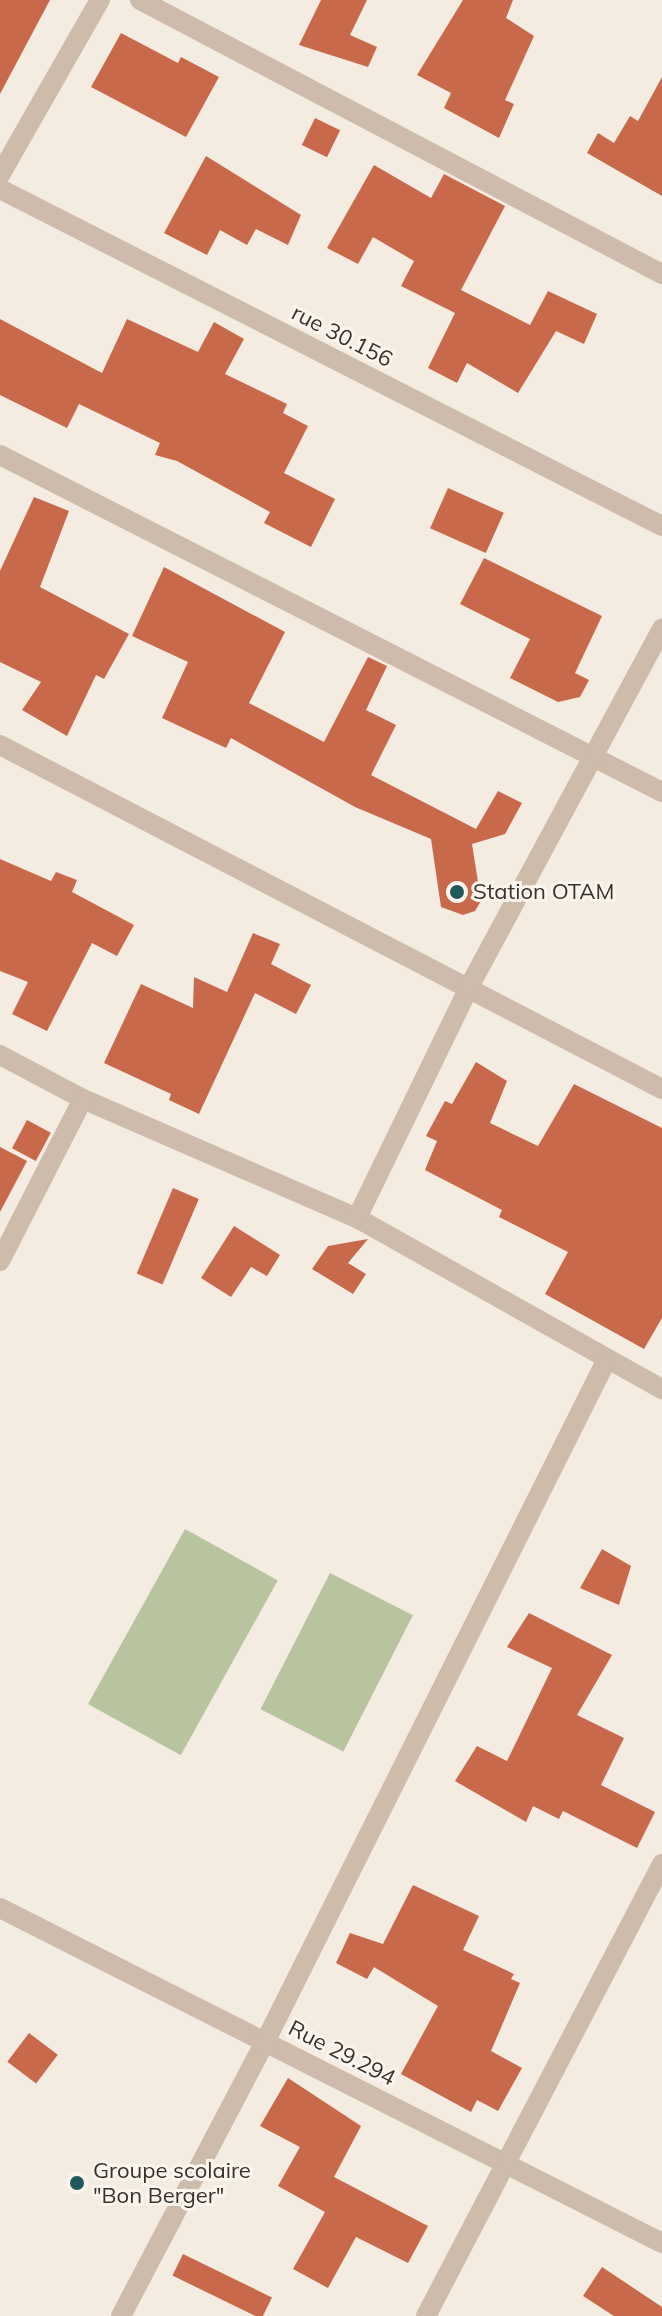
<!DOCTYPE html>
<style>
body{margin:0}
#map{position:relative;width:662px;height:2316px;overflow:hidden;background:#f4ebe1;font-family:Mulish,sans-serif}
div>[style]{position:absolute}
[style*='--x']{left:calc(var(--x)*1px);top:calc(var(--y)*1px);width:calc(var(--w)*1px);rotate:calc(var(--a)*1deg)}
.green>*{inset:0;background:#b8c4a0;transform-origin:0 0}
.building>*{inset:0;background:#c8694b;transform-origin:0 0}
.minor>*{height:20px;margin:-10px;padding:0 10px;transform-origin:10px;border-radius:10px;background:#cdbbac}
.dots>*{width:22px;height:22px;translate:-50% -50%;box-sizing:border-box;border:4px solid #fbf5ee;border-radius:50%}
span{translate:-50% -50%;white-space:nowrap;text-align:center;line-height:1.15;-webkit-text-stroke:6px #fbf5ee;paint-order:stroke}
.street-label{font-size:22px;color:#3b302b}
.poi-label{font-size:22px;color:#3b302b}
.left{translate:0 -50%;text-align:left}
</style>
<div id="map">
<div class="green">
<i style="left:185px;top:1529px;width:106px;height:200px;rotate:29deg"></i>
<i style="left:330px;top:1573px;width:93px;height:153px;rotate:27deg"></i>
</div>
<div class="building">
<i style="clip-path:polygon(0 0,50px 0,0 94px)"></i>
<i style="clip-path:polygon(321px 0,367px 0,350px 35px,377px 47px,368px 67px,299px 45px)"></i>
<i style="clip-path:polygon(463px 0,513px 0,506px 18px,534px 36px,505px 100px,514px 104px,499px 138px,444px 108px,451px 93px,417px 75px)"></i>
<i style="clip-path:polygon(121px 33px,178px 63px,181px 57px,219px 77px,186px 137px,91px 87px)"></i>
<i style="clip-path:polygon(662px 77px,662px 196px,587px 153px,598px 133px,614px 143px,630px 116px,638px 121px)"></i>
<i style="left:315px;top:118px;width:28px;height:30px;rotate:26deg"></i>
<i style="clip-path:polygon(206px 156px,301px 215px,288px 245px,256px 229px,247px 245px,220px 230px,207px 255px,164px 233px)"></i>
<i style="clip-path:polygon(374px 165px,431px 198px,444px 174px,505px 206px,461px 290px,530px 325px,548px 291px,597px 314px,584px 344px,556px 331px,518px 393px,467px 363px,457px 383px,428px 368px,455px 313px,401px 286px,414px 261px,373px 237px,358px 264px,327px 248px)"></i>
<i style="clip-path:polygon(0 319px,102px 373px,127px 319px,198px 352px,214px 322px,244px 339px,225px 374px,287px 404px,283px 413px,308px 426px,284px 473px,335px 499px,311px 547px,264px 523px,270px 512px,177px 461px,155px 455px,160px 443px,79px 404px,67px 428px,0 395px)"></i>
<i style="left:448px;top:488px;width:61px;height:44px;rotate:24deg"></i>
<i style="clip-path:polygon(34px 497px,69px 511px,40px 587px,129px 634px,104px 679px,96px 675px,67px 736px,22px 710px,41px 682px,0 662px,0 571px)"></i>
<i style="clip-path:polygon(484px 558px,602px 616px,575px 673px,589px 680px,580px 697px,558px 702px,510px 678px,530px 639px,460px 604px)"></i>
<i style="clip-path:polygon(164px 567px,285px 632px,249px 703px,324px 742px,368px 657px,387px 666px,366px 710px,396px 725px,371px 775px,476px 829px,498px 791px,522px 803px,505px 834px,472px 844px,481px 901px,475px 911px,463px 915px,441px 907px,431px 839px,355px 807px,231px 738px,226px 748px,162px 718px,188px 662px,132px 636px)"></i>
<i style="clip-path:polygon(0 859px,51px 881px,56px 872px,77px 880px,72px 892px,134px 925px,117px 956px,92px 943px,47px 1031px,12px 1014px,28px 982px,0 971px)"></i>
<i style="clip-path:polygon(253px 933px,280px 944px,271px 964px,311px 985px,296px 1014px,255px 993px,199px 1114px,169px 1100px,171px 1094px,104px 1063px,141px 984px,193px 1008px,194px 977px,227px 992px)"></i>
<i style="clip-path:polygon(476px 1062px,507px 1081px,490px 1123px,538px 1146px,574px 1084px,662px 1128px,662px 1318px,644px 1349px,545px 1294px,568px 1252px,499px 1217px,502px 1210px,425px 1170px,437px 1141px,426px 1136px,445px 1101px,452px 1104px)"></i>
<i style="left:27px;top:1120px;width:27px;height:32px;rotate:28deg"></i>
<i style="clip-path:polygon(0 1147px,27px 1161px,0 1212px)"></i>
<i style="left:173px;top:1188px;width:28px;height:93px;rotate:23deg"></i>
<i style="clip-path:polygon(234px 1226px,280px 1255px,267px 1276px,251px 1267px,231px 1297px,201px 1278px)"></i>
<i style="clip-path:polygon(368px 1239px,348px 1263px,366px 1274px,353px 1294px,312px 1269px,328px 1246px)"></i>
<i style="clip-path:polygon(602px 1549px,631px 1566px,619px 1605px,580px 1588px)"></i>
<i style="clip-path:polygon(529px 1613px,612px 1655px,577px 1715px,624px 1738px,601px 1785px,655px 1812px,637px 1848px,563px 1811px,559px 1819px,533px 1806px,526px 1822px,455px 1781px,477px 1746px,507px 1761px,552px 1668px,507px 1647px)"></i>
<i style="clip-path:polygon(413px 1885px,479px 1916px,463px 1950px,514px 1974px,511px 1979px,520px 1983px,491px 2051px,522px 2068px,498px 2111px,477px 2100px,471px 2112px,401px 2074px,438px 2006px,374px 1967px,367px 1979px,336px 1963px,350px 1933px,383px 1944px)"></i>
<i style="left:29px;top:2033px;width:36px;height:36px;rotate:37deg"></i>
<i style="clip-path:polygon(288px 2078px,361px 2126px,334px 2177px,428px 2226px,408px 2263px,356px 2237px,328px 2288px,293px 2269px,325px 2212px,278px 2186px,300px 2147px,260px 2126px)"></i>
<i style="left:183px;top:2254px;width:99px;height:24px;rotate:26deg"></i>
<i style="clip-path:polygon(602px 2267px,662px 2307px,662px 2316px,614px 2316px,583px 2296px)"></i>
</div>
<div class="minor">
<i style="--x:140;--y:0;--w:590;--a:27.7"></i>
<i style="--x:0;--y:175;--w:202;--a:-60.3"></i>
<i style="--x:0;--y:189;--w:743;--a:26.98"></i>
<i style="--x:0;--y:455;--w:743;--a:26.98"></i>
<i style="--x:0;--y:745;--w:746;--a:27.46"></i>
<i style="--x:0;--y:1055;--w:94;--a:27.9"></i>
<i style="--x:83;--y:1099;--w:299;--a:23.5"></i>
<i style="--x:357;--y:1218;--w:350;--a:29.3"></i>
<i style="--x:357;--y:1218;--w:257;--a:-64.1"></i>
<i style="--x:469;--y:987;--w:407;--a:-61.7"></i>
<i style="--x:0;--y:1261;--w:182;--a:-62.9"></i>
<i style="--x:0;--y:1908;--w:742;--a:26.84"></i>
<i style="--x:121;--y:2316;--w:310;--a:-62.3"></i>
<i style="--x:265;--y:2042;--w:762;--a:-63.4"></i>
<i style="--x:426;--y:2316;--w:510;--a:-62.43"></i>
</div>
<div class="dots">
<i style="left:457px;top:892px;background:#1f5a5e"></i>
<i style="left:77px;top:2183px;background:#1f5a5e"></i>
</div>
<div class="street-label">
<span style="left:342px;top:336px;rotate:27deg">rue 30.156</span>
<span style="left:342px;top:2053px;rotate:27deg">Rue 29.294</span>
</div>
<div class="poi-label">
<span class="left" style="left:473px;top:892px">Station OTAM</span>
<span class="left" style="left:93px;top:2183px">Groupe scolaire<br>"Bon Berger"</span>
</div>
</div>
